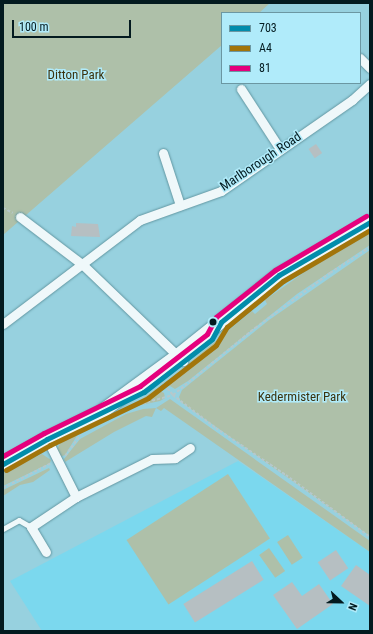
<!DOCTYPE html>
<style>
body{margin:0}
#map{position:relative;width:373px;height:634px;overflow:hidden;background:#97d1df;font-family:"Roboto Condensed",sans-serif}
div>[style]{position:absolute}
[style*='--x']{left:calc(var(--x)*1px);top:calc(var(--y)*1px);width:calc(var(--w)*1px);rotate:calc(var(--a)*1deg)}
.built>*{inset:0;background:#7bd8ee}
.green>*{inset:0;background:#aec0a9;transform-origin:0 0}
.building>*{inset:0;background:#b6bfc2;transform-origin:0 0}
.path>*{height:1.5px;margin-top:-0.75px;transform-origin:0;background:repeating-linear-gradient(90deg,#b6c8cb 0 3px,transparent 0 5px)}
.roads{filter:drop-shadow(0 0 1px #6297a2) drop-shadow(0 0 1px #6297a2)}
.lane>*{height:4.5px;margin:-2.25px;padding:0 2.25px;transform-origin:2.25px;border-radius:2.25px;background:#eff8fa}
.street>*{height:9px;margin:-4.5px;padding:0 4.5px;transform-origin:4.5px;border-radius:4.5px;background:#eff8fa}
.primary>*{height:14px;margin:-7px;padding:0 7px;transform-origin:7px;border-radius:7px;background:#eff8fa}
.bus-1>*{height:5px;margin:-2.5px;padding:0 2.5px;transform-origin:2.5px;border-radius:2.5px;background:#018cab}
.bus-2>*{height:5px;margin:-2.5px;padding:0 2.5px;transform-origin:2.5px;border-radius:2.5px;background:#a2750b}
.bus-3>*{height:5px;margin:-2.5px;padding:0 2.5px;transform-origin:2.5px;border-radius:2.5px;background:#e5007d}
.dots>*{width:11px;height:11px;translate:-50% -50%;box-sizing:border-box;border:2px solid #b0ebfa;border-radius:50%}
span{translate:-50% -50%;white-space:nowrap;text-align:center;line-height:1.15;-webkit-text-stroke:3px #b0ebfa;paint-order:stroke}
.park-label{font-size:13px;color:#3c330f}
.street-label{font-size:13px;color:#031a1f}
.frame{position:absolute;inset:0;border:4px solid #031a1f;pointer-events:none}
.legend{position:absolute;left:221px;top:12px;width:140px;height:72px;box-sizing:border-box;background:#b0ebfa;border:1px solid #6b97a2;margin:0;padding:5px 7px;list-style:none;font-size:12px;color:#031a1f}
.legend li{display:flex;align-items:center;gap:8px;height:20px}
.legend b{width:20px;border:1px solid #6b97a2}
.north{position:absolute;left:321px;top:582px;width:40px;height:40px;-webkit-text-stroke:3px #b0ebfa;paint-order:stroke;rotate:112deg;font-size:11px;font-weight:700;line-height:16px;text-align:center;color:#031a1f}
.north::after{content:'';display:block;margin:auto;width:14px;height:18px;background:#031a1f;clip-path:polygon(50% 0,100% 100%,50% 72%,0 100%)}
.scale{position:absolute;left:12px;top:20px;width:119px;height:18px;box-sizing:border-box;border:2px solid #031a1f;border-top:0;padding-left:5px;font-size:12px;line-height:14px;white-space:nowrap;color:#031a1f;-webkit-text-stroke:3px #b0ebfa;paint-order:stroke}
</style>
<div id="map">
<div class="built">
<i style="clip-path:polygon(238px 461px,370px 552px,370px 631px,42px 631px,10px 581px)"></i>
</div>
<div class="green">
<i style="clip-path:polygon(3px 3px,270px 3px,259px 13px,222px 13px,222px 45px,3px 235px)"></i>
<i style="clip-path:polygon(370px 230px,370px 245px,297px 294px,188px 381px,175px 389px,165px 383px,252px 311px,255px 314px,267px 304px,265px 300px,339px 248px)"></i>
<i style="clip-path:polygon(370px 250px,370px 536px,181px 402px,179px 397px,182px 390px,269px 320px)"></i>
<i style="clip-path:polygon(156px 389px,164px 393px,165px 398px,160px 401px,131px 407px)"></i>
<i style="clip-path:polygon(170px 399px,370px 541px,370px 552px,164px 408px,161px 411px,156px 408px,152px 417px,146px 416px,114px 432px,65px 462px,64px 459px,80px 439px,126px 414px,143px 409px,156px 408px)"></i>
<i style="clip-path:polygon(78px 434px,65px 455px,57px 458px,56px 453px,60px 443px)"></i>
<i style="clip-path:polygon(42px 454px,51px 460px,50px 463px,3px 486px,3px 473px)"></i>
<i style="clip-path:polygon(49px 468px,50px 470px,33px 482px,20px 485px,3px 496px,3px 490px)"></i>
<i style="left:228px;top:474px;width:77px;height:121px;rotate:57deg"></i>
<i style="left:288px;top:535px;width:27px;height:13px;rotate:57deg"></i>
<i style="left:269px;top:548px;width:28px;height:12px;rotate:55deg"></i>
</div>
<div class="building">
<i style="left:316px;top:144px;width:11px;height:9px;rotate:56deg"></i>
<i style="clip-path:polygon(76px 223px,98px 224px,100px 237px,71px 236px,72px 226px,76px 227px)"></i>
<i style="left:336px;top:550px;width:22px;height:22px;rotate:56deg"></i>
<i style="left:252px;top:561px;width:22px;height:81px;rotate:58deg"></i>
<i style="clip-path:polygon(356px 565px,370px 575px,370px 606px,341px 586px)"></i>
<i style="clip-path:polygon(292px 582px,302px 596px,319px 584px,333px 604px,297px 629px,273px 595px)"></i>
</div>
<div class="path">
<i style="--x:3;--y:208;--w:11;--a:27"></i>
<i style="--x:161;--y:381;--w:18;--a:49"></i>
<i style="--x:173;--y:395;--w:54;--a:37.5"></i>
<i style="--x:216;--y:428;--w:84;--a:33.9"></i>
<i style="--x:286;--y:475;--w:104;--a:36.4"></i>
<i style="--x:117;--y:415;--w:18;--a:-29"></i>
<i style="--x:133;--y:406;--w:41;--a:-15.4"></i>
<i style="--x:173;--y:395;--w:106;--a:-39.3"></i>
<i style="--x:255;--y:328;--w:93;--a:-36.3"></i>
<i style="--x:330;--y:273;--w:48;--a:-33"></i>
<i style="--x:65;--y:456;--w:26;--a:-54"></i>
<i style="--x:3;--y:488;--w:54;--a:-27.5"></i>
</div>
<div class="roads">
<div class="lane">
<i style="--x:3;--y:529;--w:18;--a:-29"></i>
<i style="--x:19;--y:520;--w:14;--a:30"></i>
</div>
<div class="street">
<i style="--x:360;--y:58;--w:14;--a:45"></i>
<i style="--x:241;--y:89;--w:72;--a:57"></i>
<i style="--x:163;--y:153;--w:55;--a:71.9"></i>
<i style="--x:20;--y:217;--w:79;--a:37.3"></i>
<i style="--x:83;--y:265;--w:139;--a:43.8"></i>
<i style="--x:3;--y:324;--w:172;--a:-37.2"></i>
<i style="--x:140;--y:220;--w:86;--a:-19.7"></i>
<i style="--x:221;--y:191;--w:160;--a:-34.8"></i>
<i style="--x:352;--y:100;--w:24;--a:-42"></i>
<i style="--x:47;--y:439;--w:65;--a:63.4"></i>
<i style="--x:76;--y:497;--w:85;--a:-26.6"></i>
<i style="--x:152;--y:459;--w:23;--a:-2"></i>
<i style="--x:175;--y:458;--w:18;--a:-34"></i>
<i style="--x:46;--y:552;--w:29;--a:-121"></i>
<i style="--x:31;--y:527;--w:54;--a:-33.7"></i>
</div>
<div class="primary">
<i style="--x:3;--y:464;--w:51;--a:-29.6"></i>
<i style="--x:47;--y:439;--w:59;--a:-26.1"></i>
<i style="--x:100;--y:413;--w:98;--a:-36.3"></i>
<i style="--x:179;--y:355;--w:128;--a:-38.7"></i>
<i style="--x:279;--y:275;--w:105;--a:-30.2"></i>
</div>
</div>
<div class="bus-1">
<i style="--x:3;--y:464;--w:51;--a:-29.6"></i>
<i style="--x:47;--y:439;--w:108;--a:-25.9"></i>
<i style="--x:144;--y:392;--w:86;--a:-37.9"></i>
<i style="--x:212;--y:339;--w:19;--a:-62"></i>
<i style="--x:221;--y:322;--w:75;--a:-39"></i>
<i style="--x:279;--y:275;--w:105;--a:-30.2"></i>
</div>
<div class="bus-2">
<i style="--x:6;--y:470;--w:51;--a:-29.6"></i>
<i style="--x:50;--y:445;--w:109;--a:-25.6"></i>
<i style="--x:148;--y:398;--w:86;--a:-37.9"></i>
<i style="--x:216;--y:345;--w:21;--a:-59"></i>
<i style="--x:227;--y:327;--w:72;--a:-39.4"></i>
<i style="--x:283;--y:281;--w:101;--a:-30.4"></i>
</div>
<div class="bus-3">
<i style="--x:3;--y:456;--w:47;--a:-29.3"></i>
<i style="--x:44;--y:433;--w:107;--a:-26.1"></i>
<i style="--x:140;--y:386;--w:85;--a:-37.8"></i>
<i style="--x:207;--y:334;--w:19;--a:-62"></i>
<i style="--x:216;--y:317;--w:75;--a:-38.5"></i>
<i style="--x:275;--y:270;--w:106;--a:-30.7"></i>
</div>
<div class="dots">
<i style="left:213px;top:322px;background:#031a1f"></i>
</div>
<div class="park-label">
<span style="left:76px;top:75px">Ditton Park</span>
<span style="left:302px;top:397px">Kedermister Park</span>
</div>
<div class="street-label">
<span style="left:261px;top:162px;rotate:-34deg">Marlborough Road</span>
</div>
<div class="frame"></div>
<ul class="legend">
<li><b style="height:5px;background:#018cab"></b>703</li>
<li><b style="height:5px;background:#a2750b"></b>A4</li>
<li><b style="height:5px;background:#e5007d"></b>81</li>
</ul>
<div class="north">N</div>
<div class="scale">100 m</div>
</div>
